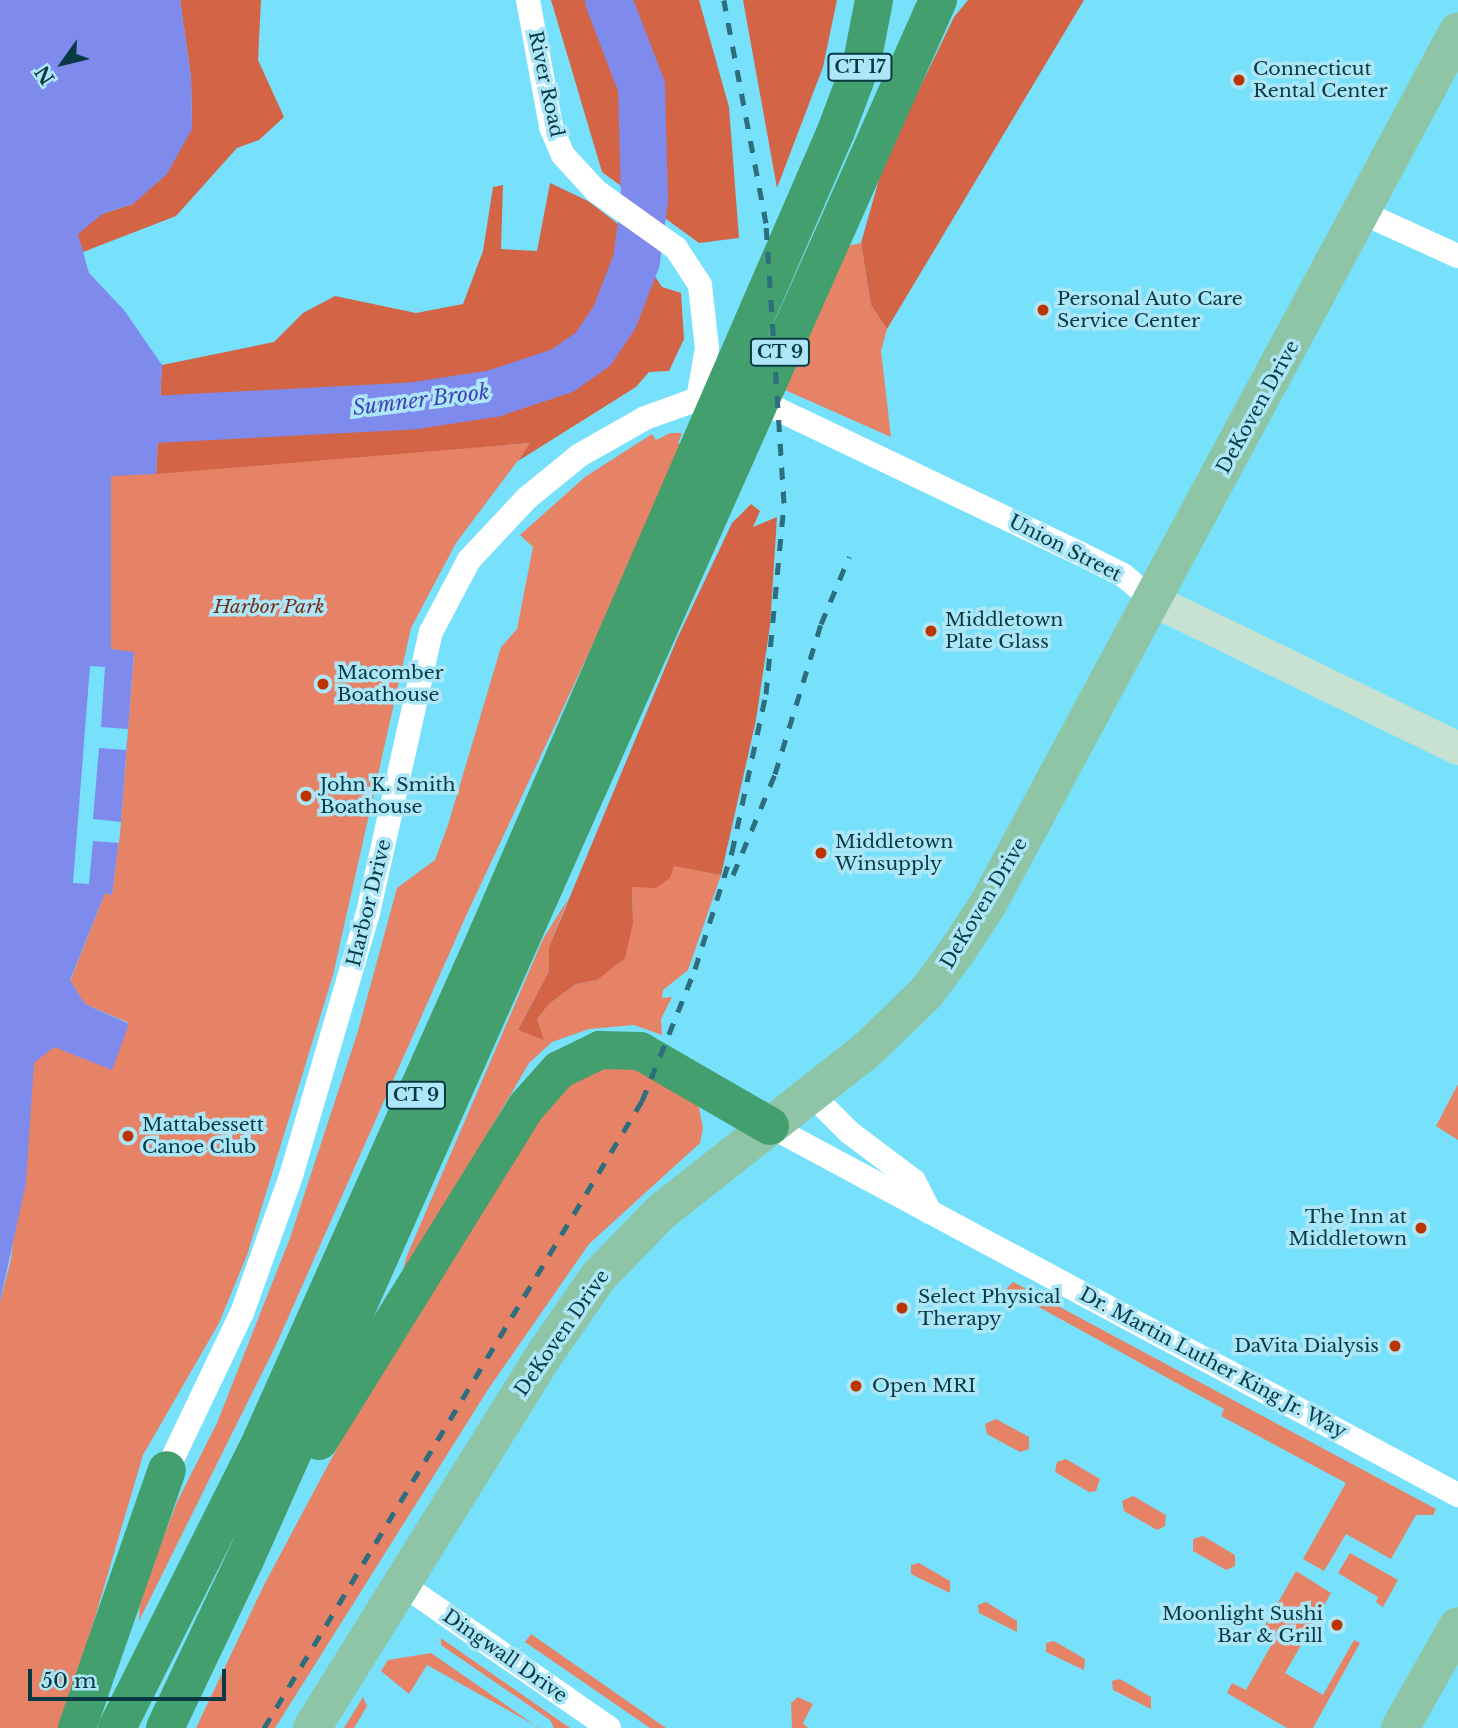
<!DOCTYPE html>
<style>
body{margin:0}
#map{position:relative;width:1458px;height:1728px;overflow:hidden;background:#77e0fb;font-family:"Libre Baskerville",serif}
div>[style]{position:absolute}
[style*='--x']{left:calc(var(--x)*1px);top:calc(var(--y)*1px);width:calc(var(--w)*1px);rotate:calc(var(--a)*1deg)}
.green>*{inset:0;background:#e68266}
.forest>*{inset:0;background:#d36546}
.water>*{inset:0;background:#7f8aed}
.pier>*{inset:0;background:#77e0fb}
.river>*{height:47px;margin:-23.5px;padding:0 23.5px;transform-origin:23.5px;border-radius:23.5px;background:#7f8aed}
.street>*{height:24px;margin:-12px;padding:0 12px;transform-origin:12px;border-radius:12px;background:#fff}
.secondary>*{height:33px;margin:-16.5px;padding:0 16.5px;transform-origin:16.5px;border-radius:16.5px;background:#c7e2d3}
.primary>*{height:38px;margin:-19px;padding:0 19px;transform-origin:19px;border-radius:19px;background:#8ec5a7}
.highway>*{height:38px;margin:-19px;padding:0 19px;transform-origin:19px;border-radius:19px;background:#439f6d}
.rail>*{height:5px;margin-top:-2.5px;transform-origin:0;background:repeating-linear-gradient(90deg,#2c6e7e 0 12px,transparent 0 24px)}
.dots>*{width:19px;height:19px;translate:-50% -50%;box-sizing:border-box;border:4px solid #ade7f7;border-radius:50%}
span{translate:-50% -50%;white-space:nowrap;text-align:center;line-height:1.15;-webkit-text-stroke:7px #ade7f7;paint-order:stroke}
.shield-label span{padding:2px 5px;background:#ade7f7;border:2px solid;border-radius:5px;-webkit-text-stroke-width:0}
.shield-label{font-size:18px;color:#093944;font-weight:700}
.poi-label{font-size:19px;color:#093944}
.left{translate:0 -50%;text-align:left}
.right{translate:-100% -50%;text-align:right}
.street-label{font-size:19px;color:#093944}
.park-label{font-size:19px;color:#762e19;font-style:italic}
.water-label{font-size:21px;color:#4243b5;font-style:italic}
.north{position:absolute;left:28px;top:28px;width:70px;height:70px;-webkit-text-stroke:5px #ade7f7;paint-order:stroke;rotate:236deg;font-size:19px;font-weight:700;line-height:28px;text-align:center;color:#093944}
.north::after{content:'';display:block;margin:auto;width:24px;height:32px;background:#093944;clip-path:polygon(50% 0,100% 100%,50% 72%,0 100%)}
.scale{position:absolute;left:28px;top:1669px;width:198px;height:32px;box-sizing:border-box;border:4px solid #093944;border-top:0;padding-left:9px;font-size:21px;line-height:24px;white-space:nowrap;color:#093944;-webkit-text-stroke:5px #ade7f7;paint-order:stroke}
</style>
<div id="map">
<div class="green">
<i style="clip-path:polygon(861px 243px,871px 305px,887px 329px,881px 351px,891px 437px,785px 390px,848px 246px)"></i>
<i style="clip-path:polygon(670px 433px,682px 433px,678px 443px,685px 447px,465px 918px,276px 1345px,139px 1621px,140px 1599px,177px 1502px,217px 1423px,290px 1238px,358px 1031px,397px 888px,435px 860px,448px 825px,501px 647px,517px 629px,533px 547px,520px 535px,585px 477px,652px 434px,656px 440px)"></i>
<i style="clip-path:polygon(531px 443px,456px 543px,411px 628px,333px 975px,247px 1255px,219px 1323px,143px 1455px,67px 1712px,59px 1728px,0 1728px,0 1302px,11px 1259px,34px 1062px,54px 1047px,129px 1023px,85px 1004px,70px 981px,105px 893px,112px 895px,121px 822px,134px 653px,111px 649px,111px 475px)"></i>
<i style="clip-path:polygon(673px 865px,721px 875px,688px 970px,663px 990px,662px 998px,672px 997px,661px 1019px,662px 1035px,634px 1025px,589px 1029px,552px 1042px,540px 1053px,529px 1063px,400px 1284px,406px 1258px,543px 939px,568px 899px,549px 947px,549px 971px,518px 1030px,543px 1039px,537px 1019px,549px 1004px,576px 984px,597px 980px,633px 923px,632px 887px)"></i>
<i style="clip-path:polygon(609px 1064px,633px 1068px,687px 1094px,699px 1108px,703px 1128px,700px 1143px,589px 1244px,489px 1388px,275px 1728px,196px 1728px,264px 1585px,375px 1377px,556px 1091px)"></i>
<i style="clip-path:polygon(1458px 1084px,1458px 1140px,1436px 1126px)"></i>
<i style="clip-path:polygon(1013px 1282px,1436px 1509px,1433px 1515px,1416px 1515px,1391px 1559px,1346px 1534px,1324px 1571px,1303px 1559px,1346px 1483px,1221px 1416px,1224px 1409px,1006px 1289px)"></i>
<i style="clip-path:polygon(996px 1419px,1029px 1437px,1029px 1449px,1020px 1452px,987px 1434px,985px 1424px)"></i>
<i style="clip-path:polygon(1066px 1459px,1100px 1479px,1096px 1491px,1089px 1492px,1055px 1472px,1057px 1462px)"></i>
<i style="clip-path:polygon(1133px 1496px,1166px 1515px,1165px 1526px,1157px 1530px,1124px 1511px,1122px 1501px)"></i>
<i style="clip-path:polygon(1203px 1536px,1235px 1555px,1235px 1566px,1226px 1570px,1193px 1551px,1193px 1539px)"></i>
<i style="clip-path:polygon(1350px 1553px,1398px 1580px,1383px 1607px,1376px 1602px,1378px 1597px,1338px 1573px)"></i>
<i style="clip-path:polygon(919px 1563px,950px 1581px,950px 1593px,911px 1574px,911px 1565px)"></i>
<i style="clip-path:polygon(1296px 1571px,1331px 1593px,1285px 1673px,1323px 1695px,1354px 1640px,1360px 1643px,1313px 1728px,1287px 1728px,1227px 1693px,1232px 1683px,1246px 1690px,1272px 1644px,1259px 1636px)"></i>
<i style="clip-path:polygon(986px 1602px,1017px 1621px,1017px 1632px,979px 1613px,978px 1605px)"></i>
<i style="clip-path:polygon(531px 1634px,666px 1728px,650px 1728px,525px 1642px)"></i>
<i style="clip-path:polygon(441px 1638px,445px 1641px,570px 1728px,554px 1728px,550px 1720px,441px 1645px)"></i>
<i style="clip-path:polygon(1054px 1641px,1085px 1659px,1084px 1670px,1046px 1652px,1046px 1643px)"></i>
<i style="clip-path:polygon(431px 1653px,539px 1728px,540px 1728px,427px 1665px,409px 1694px,381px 1671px,388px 1660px)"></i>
<i style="clip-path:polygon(1120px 1679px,1151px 1697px,1151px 1709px,1113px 1690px,1112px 1681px)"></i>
<i style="clip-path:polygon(363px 1697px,367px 1706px,354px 1728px,344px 1728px)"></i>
<i style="clip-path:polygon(798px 1697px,813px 1704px,803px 1723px,808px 1728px,792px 1728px,791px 1703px)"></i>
</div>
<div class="forest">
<i style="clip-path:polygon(180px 0,261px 0,258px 60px,284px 117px,259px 140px,237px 148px,176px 216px,83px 252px,77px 234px,102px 214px,133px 204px,192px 129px,191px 77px)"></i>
<i style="clip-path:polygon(551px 0,699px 0,729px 107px,739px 238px,699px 243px,602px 172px)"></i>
<i style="clip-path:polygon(743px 0,837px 0,823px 67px,777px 188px)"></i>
<i style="clip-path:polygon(968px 0,1084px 0,887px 329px,871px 305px,861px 243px,884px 162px,954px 17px)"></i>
<i style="clip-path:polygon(550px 183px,588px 201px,622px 227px,662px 287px,681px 293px,684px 339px,669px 371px,649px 372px,636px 387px,518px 461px,530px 443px,156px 474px,162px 365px,274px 342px,303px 313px,335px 296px,416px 313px,463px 304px,483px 251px,493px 187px,503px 185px,501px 249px,537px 251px)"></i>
<i style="clip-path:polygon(751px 504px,760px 511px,753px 527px,777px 517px,770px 626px,756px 720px,721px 875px,674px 866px,670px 878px,656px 888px,632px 887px,633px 923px,625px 958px,597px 980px,576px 984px,549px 1004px,537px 1019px,544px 1040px,518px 1030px,549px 971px,549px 947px,677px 639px,732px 523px)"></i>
</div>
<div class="water">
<i style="clip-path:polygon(0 0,180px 0,191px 77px,192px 129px,167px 174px,133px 204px,102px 214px,78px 234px,89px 273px,124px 310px,162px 365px,156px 474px,111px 476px,111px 649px,134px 652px,121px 822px,112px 895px,105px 893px,70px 980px,85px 1004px,129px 1024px,112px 1070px,54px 1047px,34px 1063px,26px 1183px,0 1302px)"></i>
</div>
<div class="pier">
<i style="clip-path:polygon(90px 666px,105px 667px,101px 727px,128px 729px,126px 750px,99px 748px,93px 819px,121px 822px,119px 843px,93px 841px,89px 884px,73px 883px)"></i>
</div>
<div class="river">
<i style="--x:0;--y:427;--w:416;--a:-3"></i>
<i style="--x:415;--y:405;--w:79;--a:-8.7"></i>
<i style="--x:493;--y:393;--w:73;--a:-18.4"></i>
<i style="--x:562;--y:370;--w:38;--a:-35"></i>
<i style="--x:593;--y:348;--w:37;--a:-56"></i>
<i style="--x:614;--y:317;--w:61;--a:-68.9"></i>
<i style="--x:636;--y:260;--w:62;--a:-82.5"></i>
<i style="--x:644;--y:199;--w:113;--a:-91.5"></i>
<i style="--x:641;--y:86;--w:92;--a:-111"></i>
</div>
<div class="street">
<i style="--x:528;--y:0;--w:129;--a:79.7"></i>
<i style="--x:551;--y:127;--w:30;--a:67"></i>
<i style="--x:563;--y:155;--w:49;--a:47.5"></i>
<i style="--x:596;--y:191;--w:98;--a:35.5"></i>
<i style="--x:676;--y:248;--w:44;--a:57"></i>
<i style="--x:700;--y:285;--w:63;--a:83.7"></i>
<i style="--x:707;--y:348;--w:52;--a:100"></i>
<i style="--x:1363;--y:213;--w:104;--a:24.4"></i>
<i style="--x:812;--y:1095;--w:52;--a:45"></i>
<i style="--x:849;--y:1132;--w:81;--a:37"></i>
<i style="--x:914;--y:1181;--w:35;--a:63"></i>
<i style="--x:770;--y:1126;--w:781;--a:28.21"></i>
<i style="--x:167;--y:1470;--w:174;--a:-64.5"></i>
<i style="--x:242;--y:1313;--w:145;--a:-70.3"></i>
<i style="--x:291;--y:1176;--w:274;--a:-73.7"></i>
<i style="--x:368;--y:913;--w:288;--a:-77.4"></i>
<i style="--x:431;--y:632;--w:81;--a:-62.2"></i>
<i style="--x:469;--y:560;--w:85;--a:-46.9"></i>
<i style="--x:527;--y:498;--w:68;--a:-39.1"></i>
<i style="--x:580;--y:455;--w:75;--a:-29.6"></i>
<i style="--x:645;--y:418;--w:56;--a:-19.7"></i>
<i style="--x:698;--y:399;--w:46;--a:3.7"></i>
<i style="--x:744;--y:402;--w:34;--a:12"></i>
<i style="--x:777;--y:409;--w:337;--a:25.5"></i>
<i style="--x:1081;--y:554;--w:47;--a:26.6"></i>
<i style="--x:1123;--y:575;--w:39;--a:40"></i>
<i style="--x:402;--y:1584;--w:252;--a:34.8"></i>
</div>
<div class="secondary">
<i style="--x:1153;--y:600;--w:339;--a:25.9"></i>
</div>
<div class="primary">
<i style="--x:312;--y:1728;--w:444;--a:-58.1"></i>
<i style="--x:547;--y:1351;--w:90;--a:-55.4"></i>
<i style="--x:598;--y:1277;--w:91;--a:-45.9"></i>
<i style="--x:661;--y:1212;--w:262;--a:-38.2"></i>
<i style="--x:867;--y:1050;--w:82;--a:-44"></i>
<i style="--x:926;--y:993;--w:54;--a:-53.3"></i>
<i style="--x:958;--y:950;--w:55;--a:-56.9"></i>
<i style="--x:988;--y:904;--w:991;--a:-61.7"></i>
<i style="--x:1400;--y:1728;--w:117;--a:-60.4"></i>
</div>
<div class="highway">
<i style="--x:319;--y:1441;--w:393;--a:-58.2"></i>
<i style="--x:526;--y:1107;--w:50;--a:-48.3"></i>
<i style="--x:559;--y:1070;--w:46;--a:-26"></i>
<i style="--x:600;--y:1050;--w:40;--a:1.4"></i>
<i style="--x:640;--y:1051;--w:150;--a:30"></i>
<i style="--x:77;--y:1728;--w:273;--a:-70.8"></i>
<i style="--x:117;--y:1728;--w:311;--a:-63.3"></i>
<i style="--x:257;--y:1450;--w:568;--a:-65.91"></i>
<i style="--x:489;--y:931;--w:872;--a:-66.55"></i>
<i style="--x:836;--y:131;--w:74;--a:-69.4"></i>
<i style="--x:862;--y:62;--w:63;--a:-79"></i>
<i style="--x:165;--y:1728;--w:184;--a:-64.6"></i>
<i style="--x:244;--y:1562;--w:1709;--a:-66.04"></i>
</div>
<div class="rail">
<i style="--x:733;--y:875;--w:109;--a:-67.4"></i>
<i style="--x:775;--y:774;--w:157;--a:-73"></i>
<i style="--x:821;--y:624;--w:73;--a:-67.3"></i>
<i style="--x:264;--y:1728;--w:732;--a:-58.92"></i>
<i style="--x:642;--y:1101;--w:142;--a:-68.1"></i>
<i style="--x:695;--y:969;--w:123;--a:-72.5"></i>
<i style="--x:732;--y:852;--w:162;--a:-77.9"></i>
<i style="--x:766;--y:694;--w:192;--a:-84.6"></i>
<i style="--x:784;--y:503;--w:281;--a:-93.7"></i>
<i style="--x:766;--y:223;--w:227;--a:-100.7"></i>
</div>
<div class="dots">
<i style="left:1239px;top:80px;background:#bc3400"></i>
<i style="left:1043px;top:310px;background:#bc3400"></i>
<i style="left:931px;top:631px;background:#bc3400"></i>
<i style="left:323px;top:684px;background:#bc3400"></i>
<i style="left:306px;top:796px;background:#bc3400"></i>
<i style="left:821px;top:853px;background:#bc3400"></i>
<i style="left:128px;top:1136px;background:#bc3400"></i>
<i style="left:1421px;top:1228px;background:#bc3400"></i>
<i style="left:902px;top:1308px;background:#bc3400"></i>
<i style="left:1395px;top:1346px;background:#bc3400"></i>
<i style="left:856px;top:1386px;background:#bc3400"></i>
<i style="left:1337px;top:1625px;background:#bc3400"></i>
</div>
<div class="shield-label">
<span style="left:860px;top:67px">CT 17</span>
<span style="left:780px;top:352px">CT 9</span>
<span style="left:416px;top:1095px">CT 9</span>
</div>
<div class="poi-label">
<span class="left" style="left:1253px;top:80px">Connecticut<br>Rental Center</span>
<span class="left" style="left:1057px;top:310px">Personal Auto Care<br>Service Center</span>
<span class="left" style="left:945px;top:631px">Middletown<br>Plate Glass</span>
<span class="left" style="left:337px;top:684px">Macomber<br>Boathouse</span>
<span class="left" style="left:320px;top:796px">John K. Smith<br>Boathouse</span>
<span class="left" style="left:835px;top:853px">Middletown<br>Winsupply</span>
<span class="left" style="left:142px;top:1136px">Mattabessett<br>Canoe Club</span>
<span class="right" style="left:1407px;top:1228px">The Inn at<br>Middletown</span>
<span class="left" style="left:918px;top:1308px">Select Physical<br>Therapy</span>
<span class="right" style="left:1379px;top:1346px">DaVita Dialysis</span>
<span class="left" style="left:872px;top:1386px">Open MRI</span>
<span class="right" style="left:1323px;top:1625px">Moonlight Sushi<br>Bar &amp; Grill</span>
</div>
<div class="street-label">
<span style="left:546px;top:84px;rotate:78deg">River Road</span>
<span style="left:1258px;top:407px;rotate:-61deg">DeKoven Drive</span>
<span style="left:1065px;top:548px;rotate:27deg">Union Street</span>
<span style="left:369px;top:903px;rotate:-76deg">Harbor Drive</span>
<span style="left:984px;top:903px;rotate:-59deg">DeKoven Drive</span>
<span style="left:562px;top:1333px;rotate:-55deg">DeKoven Drive</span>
<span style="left:1213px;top:1363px;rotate:28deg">Dr. Martin Luther King Jr. Way</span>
<span style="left:505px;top:1656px;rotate:35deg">Dingwall Drive</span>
</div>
<div class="park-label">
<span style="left:269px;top:607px">Harbor Park</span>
</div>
<div class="water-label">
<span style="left:421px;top:400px;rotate:-7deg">Sumner Brook</span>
</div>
<div class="north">N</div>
<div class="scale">50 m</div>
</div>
